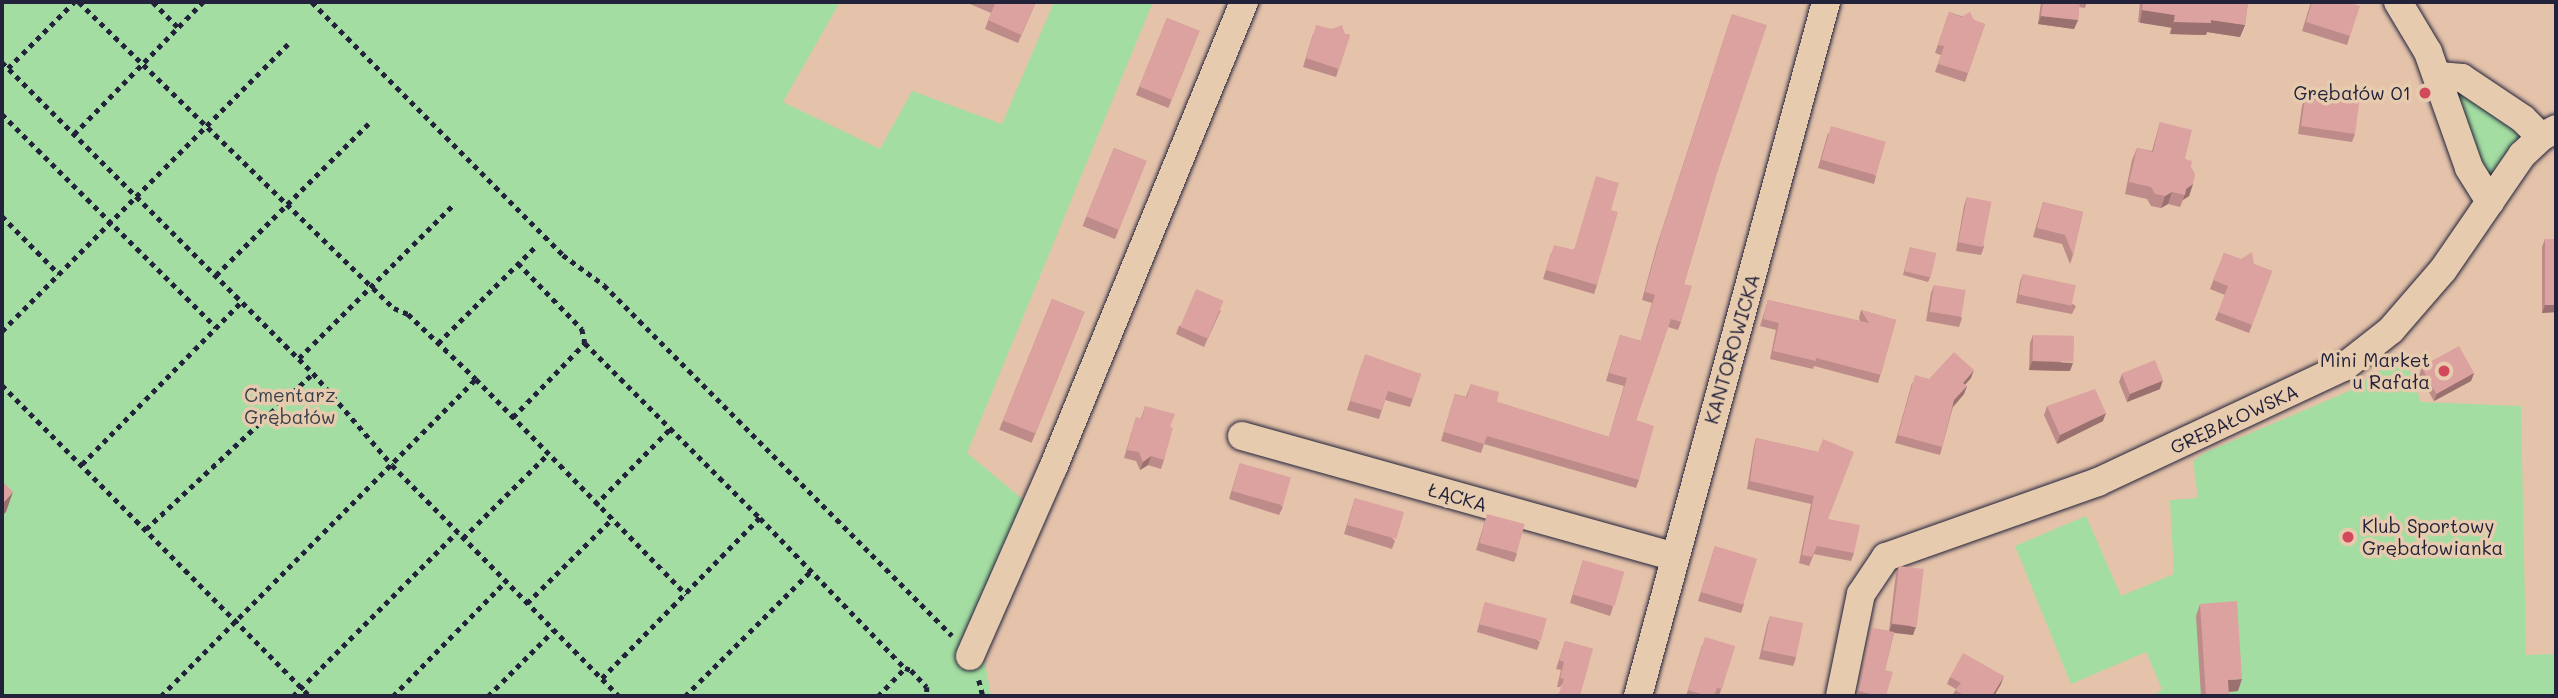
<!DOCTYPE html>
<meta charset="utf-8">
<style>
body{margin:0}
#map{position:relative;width:2558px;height:698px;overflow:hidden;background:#e5c3ab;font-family:Mali,sans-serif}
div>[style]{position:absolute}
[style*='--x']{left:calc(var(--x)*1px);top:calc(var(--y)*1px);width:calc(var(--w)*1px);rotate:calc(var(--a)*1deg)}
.green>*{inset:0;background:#a4dda1}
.path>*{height:4.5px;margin-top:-2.25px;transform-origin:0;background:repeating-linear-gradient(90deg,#22223b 0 5px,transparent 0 10px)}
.roads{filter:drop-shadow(0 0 2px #22223b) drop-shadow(0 0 2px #22223b)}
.minor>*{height:28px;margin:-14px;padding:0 14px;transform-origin:14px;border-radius:14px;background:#e7cbae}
.wall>*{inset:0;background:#bd8b89;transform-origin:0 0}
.shaded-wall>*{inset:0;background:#9a716f;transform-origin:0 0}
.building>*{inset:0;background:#dca29f;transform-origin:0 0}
.dots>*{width:19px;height:19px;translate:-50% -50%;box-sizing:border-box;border:4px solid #e7cbae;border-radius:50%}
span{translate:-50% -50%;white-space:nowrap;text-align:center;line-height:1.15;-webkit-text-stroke:7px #e7cbae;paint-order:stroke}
.poi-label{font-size:19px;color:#22223b}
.right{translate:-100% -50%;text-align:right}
.left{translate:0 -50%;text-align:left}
.street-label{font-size:19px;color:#22223b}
.park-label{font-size:19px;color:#363e4a}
.frame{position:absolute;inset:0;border:4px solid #22223b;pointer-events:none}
</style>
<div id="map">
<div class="green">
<i style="clip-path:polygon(2px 2px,840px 2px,783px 102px,880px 149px,912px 91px,1002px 124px,1054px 2px,1153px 2px,967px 453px,1026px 502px,962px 637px,985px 662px,991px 696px,2px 696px)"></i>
<i style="clip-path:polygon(2462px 92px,2521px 132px,2518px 141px,2494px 174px,2487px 175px,2484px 171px,2459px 96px)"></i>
<i style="clip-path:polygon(2404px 355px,2421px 402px,2521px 406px,2526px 655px,2556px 654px,2556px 696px,2154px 696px,2162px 689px,2146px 652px,2071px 684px,2015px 546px,2086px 516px,2121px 596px,2174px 574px,2170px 500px,2198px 498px,2193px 461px,2204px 453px,2349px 391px)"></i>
</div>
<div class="path">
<i style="--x:79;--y:2;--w:439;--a:44.2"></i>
<i style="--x:394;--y:308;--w:15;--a:23"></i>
<i style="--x:408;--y:314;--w:94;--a:43.7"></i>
<i style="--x:476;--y:379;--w:301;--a:45.7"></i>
<i style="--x:153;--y:2;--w:35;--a:45"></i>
<i style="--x:312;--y:2;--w:356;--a:45.2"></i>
<i style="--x:563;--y:255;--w:51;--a:36.2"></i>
<i style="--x:604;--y:285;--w:494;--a:45.2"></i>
<i style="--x:2;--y:62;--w:440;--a:45"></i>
<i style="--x:313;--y:373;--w:121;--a:49.3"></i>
<i style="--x:392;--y:465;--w:324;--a:45.5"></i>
<i style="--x:8;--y:68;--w:93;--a:-45"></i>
<i style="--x:2;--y:114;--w:302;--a:44.9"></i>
<i style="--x:74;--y:134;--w:185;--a:-45.7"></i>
<i style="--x:2;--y:216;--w:81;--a:45.5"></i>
<i style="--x:518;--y:263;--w:92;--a:45.9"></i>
<i style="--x:582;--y:329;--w:14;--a:78"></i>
<i style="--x:216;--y:275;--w:217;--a:-44.8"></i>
<i style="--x:2;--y:331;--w:405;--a:-45.1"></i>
<i style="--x:438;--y:343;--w:136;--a:-44.7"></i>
<i style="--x:299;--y:358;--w:218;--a:-44.8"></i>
<i style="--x:2;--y:385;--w:438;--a:45.3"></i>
<i style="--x:513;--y:417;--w:103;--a:-45.8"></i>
<i style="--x:585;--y:343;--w:247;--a:45"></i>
<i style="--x:760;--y:518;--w:226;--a:134.5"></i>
<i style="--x:82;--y:464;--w:228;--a:-45.5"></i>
<i style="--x:595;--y:505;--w:108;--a:-45.4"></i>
<i style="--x:760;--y:518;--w:209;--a:46"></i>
<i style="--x:905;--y:668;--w:6;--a:18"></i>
<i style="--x:911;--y:670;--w:23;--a:47"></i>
<i style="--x:927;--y:687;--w:9;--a:90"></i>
<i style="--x:146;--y:529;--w:229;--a:-43"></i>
<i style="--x:463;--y:538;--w:118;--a:-44.7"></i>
<i style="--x:527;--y:603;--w:118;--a:-44.7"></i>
<i style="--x:979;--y:680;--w:16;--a:76"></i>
<i style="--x:161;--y:696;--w:447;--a:-45.2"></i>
<i style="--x:293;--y:696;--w:232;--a:-45"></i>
<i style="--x:393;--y:696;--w:161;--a:-45.5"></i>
<i style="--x:488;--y:696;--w:93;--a:-45"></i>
<i style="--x:685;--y:696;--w:177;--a:-44.8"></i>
<i style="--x:878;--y:696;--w:39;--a:-46"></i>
</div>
<div class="roads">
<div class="minor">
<i style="--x:2398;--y:2;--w:58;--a:59"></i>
<i style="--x:2428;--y:52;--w:123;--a:70.5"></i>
<i style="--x:2469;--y:168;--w:40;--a:58"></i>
<i style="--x:2439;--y:76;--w:23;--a:5"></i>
<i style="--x:2462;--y:78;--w:73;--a:33.9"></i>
<i style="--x:2523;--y:119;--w:25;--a:45"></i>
<i style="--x:1242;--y:436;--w:449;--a:15.6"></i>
<i style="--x:970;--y:656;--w:206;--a:-66.2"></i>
<i style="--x:1053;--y:468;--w:504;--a:-67.71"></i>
<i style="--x:1638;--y:696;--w:719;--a:-74.84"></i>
<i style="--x:1840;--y:696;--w:104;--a:-78.4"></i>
<i style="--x:1861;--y:594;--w:45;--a:-56"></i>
<i style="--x:1886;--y:557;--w:225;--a:-19.5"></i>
<i style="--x:2098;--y:482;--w:272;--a:-25.1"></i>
<i style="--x:2344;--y:367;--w:60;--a:-38.2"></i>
<i style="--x:2391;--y:330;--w:79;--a:-49.1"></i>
<i style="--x:2443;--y:270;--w:140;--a:-55.5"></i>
<i style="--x:2522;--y:155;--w:26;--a:-43"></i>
<i style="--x:2541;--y:137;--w:17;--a:-28"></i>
</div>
</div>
<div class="wall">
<i style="clip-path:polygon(971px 2px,1036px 2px,1018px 43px,985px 29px,991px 13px,970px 4px)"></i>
<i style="clip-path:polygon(2041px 2px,2087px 2px,2085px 8px,2079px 7px,2078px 20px,2074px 29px,2038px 24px)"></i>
<i style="clip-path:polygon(2140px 2px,2248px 2px,2245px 25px,2240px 37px,2207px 32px,2206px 35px,2170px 34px,2171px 27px,2138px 22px)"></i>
<i style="clip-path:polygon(2311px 2px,2350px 36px,2347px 45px,2302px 31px)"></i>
<i style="clip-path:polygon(1949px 12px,1985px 24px,1965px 82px,1935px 72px,1941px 55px,1935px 53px)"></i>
<i style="clip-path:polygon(1732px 14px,1715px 179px,1684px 284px,1681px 322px,1678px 330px,1668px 327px,1636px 420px,1639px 480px,1636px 488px,1484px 444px,1481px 453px,1441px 441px,1455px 394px,1466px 397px,1471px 384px,1497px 402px,1609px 437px,1624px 386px,1606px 381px,1620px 335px,1641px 341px,1652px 303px,1642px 300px,1657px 245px)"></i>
<i style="left:1167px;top:18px;width:35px;height:83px;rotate:22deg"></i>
<i style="clip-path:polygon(1313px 34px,1345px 34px,1350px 35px,1336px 77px,1303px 67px)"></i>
<i style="clip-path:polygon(2325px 92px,2355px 134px,2352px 142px,2298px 134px,2302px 106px,2305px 98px,2322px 100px)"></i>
<i style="clip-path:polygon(2160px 122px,2191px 167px,2193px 184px,2189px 196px,2183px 200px,2180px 207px,2168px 204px,2161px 208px,2151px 206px,2147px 199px,2125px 194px,2132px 160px,2137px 148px,2152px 151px)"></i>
<i style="clip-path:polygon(1828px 133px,1876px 176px,1874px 184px,1818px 168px)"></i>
<i style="left:1114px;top:148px;width:35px;height:84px;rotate:22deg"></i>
<i style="clip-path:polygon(1967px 197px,1984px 247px,1981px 255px,1956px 251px,1964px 206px)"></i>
<i style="clip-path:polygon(2043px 202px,2083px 212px,2073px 255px,2070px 264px,2062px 244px,2033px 237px)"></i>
<i style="clip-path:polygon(1611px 210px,1597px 285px,1594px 294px,1543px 279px,1551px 253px,1573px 250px)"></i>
<i style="clip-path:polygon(2545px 239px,2556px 312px,2542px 313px,2542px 247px)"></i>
<i style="clip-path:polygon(1910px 247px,1930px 278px,1928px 282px,1903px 275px)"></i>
<i style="clip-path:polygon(2224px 253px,2272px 271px,2249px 333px,2215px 320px,2225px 295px,2210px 289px)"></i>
<i style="clip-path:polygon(2023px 274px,2076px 306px,2072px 314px,2016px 303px,2020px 282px)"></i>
<i style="clip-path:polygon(1934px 285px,1962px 318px,1959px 327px,1926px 321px,1931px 293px)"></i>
<i style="left:1052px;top:299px;width:35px;height:141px;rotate:22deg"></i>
<i style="clip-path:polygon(1768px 300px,1860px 321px,1859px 318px,1861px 310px,1896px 320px,1878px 383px,1814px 366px,1813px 369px,1770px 359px,1776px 330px,1760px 326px)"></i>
<i style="clip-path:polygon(1221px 310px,1204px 347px,1176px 334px,1179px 326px)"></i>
<i style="clip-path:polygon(2033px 335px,2070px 371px,2029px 370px,2030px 343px)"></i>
<i style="clip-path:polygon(1362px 363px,1421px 374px,1410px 407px,1385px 400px,1379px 419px,1347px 410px)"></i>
<i style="clip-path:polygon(2422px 367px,2474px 373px,2471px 381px,2434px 401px,2419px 375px)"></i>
<i style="clip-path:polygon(2122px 374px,2160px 389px,2127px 402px,2119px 382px)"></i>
<i style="clip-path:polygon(1971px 378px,1965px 385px,1967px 386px,1964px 394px,1953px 407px,1940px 455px,1895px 443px,1912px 383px,1929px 379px)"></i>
<i style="clip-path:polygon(1145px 406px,1170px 427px,1164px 460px,1161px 469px,1148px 465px,1140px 470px,1136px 461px,1124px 458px,1136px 417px,1141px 419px)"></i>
<i style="clip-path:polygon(2047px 406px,2103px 421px,2057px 444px,2044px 415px)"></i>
<i style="clip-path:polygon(1756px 438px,1818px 452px,1828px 519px,1854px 553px,1851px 561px,1814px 554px,1809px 566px,1799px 563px,1811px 504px,1747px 489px,1754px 446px)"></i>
<i style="clip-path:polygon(1240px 463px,1283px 507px,1279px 515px,1229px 499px)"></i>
<i style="clip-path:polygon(1355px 498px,1395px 541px,1392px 549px,1344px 534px)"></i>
<i style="clip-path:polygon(1485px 521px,1517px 554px,1514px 562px,1476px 550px)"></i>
<i style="clip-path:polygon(1715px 546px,1744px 604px,1741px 613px,1698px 601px)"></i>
<i style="clip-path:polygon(1583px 560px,1613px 607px,1610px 616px,1570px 603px)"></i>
<i style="clip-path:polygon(1899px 566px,1913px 635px,1894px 633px,1885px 670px,1886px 696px,1857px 696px,1869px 636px,1872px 628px,1889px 631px,1896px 574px)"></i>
<i style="clip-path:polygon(1485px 602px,1540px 642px,1537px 650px,1477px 632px)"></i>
<i style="clip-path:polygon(2200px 604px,2238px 691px,2229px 692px,2229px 696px,2201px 696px,2196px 616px)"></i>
<i style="clip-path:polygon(1770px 616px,1796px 658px,1793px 666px,1759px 659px,1767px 625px)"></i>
<i style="clip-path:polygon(1565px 641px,1593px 649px,1560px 687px,1557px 687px,1561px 670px,1556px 669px)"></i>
<i style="clip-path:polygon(1702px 645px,1735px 646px,1719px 696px,1686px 696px)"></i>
<i style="clip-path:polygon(1950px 677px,2001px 684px,1994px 696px,1952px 696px,1956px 689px,1947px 684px)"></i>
</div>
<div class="shaded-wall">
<i style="left:2142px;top:10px;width:33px;height:13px;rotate:9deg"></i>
<i style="clip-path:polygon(2041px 16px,2078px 20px,2074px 29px,2038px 24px)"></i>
<i style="clip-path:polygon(2211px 20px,2245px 25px,2240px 37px,2207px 32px,2206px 35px,2170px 34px,2174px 22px)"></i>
<i style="clip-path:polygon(2193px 184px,2189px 196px,2183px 200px,2186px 189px)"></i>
<i style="clip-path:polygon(2172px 192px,2168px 204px,2161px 208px,2165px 196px)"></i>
<i style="clip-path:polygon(2556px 304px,2556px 312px,2542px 313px,2545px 305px)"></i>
<i style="clip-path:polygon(2032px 361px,2073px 363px,2070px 371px,2029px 370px)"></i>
<i style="clip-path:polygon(1974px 370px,1971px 378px,1960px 390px,1963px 383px)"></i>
<i style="clip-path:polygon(2474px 373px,2471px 381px,2434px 401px,2437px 393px)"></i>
<i style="clip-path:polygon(2163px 380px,2160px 389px,2127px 402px,2130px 394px)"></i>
<i style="clip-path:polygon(1967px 386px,1964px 394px,1952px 408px,1954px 400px)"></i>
<i style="clip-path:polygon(2106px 413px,2103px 421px,2057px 444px,2060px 435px)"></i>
<i style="clip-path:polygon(1151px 456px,1148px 465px,1140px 470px,1143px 462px)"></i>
<i style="clip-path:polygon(13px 492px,6px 512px,2px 516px,2px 504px)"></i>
<i style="clip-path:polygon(1892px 624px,1916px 627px,1913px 635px,1889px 632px)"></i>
<i style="clip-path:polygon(2004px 676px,2001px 684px,1994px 696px,1992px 696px)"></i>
<i style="clip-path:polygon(2242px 679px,2238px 691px,2224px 692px,2228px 680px)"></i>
</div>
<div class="building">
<i style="clip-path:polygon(989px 2px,1036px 2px,1021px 35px,988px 20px,995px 4px)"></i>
<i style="clip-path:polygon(2043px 2px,2080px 2px,2078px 20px,2041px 16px)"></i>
<i style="clip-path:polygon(2143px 2px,2248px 2px,2245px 25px,2211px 20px,2211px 23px,2174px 22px,2175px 15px,2142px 10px)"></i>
<i style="clip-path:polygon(2312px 2px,2346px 2px,2360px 6px,2350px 36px,2306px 22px)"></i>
<i style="clip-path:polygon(1949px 12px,1961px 17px,1970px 12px,1974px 20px,1985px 24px,1968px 73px,1938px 64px,1944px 46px,1938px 45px)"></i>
<i style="clip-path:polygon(1732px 14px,1767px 25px,1715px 179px,1684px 284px,1692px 286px,1681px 322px,1671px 319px,1636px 420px,1654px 426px,1639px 480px,1487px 436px,1484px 444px,1444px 432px,1455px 394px,1467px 398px,1471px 384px,1499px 392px,1497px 402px,1609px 437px,1627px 378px,1609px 373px,1620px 335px,1641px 341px,1655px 295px,1645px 292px,1660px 237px)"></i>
<i style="left:1167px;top:18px;width:35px;height:74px;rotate:22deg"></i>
<i style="clip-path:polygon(1316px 25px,1332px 29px,1342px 25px,1345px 34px,1350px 35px,1339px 69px,1306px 58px)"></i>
<i style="clip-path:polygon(2325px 92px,2360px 97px,2355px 134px,2301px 126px,2305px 98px,2324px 101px)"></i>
<i style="clip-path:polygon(2160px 122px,2192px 130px,2185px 159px,2192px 161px,2191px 167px,2195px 174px,2193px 184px,2186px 189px,2185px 195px,2172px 192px,2165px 196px,2155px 194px,2151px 187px,2129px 182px,2137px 148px,2153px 152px)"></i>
<i style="left:1831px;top:126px;width:57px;height:35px;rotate:16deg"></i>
<i style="left:1114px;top:148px;width:35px;height:74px;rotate:22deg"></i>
<i style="clip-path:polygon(1596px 176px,1619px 183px,1611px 210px,1618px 212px,1597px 285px,1546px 270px,1554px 245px,1574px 250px)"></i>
<i style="left:1967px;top:197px;width:25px;height:46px;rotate:11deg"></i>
<i style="clip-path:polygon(2043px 202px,2083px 212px,2073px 255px,2065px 235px,2037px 228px)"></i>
<i style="left:2545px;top:239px;width:11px;height:66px"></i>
<i style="left:1910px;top:247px;width:27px;height:25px;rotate:13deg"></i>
<i style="clip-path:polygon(2252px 252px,2254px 264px,2272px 271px,2252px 325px,2218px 312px,2228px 286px,2213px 280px,2224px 253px,2241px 259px)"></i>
<i style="left:2023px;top:274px;width:54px;height:21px;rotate:12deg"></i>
<i style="left:1934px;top:285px;width:32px;height:27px;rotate:9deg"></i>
<i style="left:1196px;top:289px;width:30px;height:41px;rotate:23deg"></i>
<i style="left:1052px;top:299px;width:35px;height:131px;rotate:22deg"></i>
<i style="clip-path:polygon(1768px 300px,1869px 323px,1861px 310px,1896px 320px,1881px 375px,1816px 358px,1816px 361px,1773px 351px,1779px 323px,1763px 319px)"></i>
<i style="left:2033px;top:335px;width:41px;height:26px;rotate:1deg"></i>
<i style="left:2459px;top:346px;width:31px;height:43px;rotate:61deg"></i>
<i style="clip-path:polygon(1954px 352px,1974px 370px,1963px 383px,1967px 386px,1954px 400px,1942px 447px,1898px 435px,1915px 375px,1929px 379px)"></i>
<i style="clip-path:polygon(1365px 354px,1421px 374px,1413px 399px,1388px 391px,1382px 410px,1350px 401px)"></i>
<i style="left:2155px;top:360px;width:22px;height:36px;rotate:68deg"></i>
<i style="clip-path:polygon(2095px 389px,2106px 413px,2060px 435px,2047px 406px)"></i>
<i style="clip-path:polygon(1145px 406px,1175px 414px,1170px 427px,1173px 428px,1164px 460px,1151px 456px,1143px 462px,1139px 452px,1127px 450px,1136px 417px,1142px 419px)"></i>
<i style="clip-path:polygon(1756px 438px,1818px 452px,1823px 439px,1854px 452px,1828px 519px,1860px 525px,1854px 553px,1817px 546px,1812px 557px,1802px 555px,1814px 496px,1750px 481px)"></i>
<i style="left:1240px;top:463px;width:53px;height:29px;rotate:16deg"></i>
<i style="clip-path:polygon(2px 481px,13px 492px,2px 504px)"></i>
<i style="left:1355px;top:498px;width:51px;height:28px;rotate:16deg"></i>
<i style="left:1487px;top:514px;width:39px;height:30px;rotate:15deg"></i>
<i style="left:1715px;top:546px;width:44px;height:48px;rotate:17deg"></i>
<i style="left:1583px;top:560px;width:43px;height:36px;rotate:16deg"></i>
<i style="left:1899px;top:566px;width:25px;height:58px;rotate:7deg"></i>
<i style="clip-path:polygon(2237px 601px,2242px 679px,2228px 680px,2229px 696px,2206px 696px,2200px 604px)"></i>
<i style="left:1485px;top:602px;width:64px;height:23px;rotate:15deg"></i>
<i style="left:1770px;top:616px;width:34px;height:35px;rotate:12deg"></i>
<i style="clip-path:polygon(1872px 628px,1894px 632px,1885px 670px,1893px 672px,1886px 696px,1878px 696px,1859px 691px)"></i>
<i style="clip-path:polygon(1705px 637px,1735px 646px,1722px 689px,1717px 688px,1714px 696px,1707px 696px,1688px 690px)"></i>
<i style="clip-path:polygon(1565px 641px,1593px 649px,1580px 696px,1558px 696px,1564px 679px,1560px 678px,1564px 662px,1559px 660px)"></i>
<i style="clip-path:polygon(1963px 653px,2004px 676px,1992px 696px,1965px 696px,1955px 690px,1961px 683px,1950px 677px)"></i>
</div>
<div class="dots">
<i style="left:2425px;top:93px;background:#d1495b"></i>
<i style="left:2444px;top:371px;background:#d1495b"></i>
<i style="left:2348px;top:537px;background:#d1495b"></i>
</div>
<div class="poi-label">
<span class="right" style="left:2411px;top:93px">Grębałów 01</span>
<span class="right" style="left:2430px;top:371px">Mini Market<br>u Rafała</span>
<span class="left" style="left:2362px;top:537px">Klub Sportowy<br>Grębałowianka</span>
</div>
<div class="street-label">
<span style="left:1732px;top:349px;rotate:-74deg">KANTOROWICKA</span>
<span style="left:2234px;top:419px;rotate:-25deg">GRĘBAŁOWSKA</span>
<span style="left:1458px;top:497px;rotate:16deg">ŁĄCKA</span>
</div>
<div class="park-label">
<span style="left:290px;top:406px">Cmentarz<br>Grębałów</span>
</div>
<div class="frame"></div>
</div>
